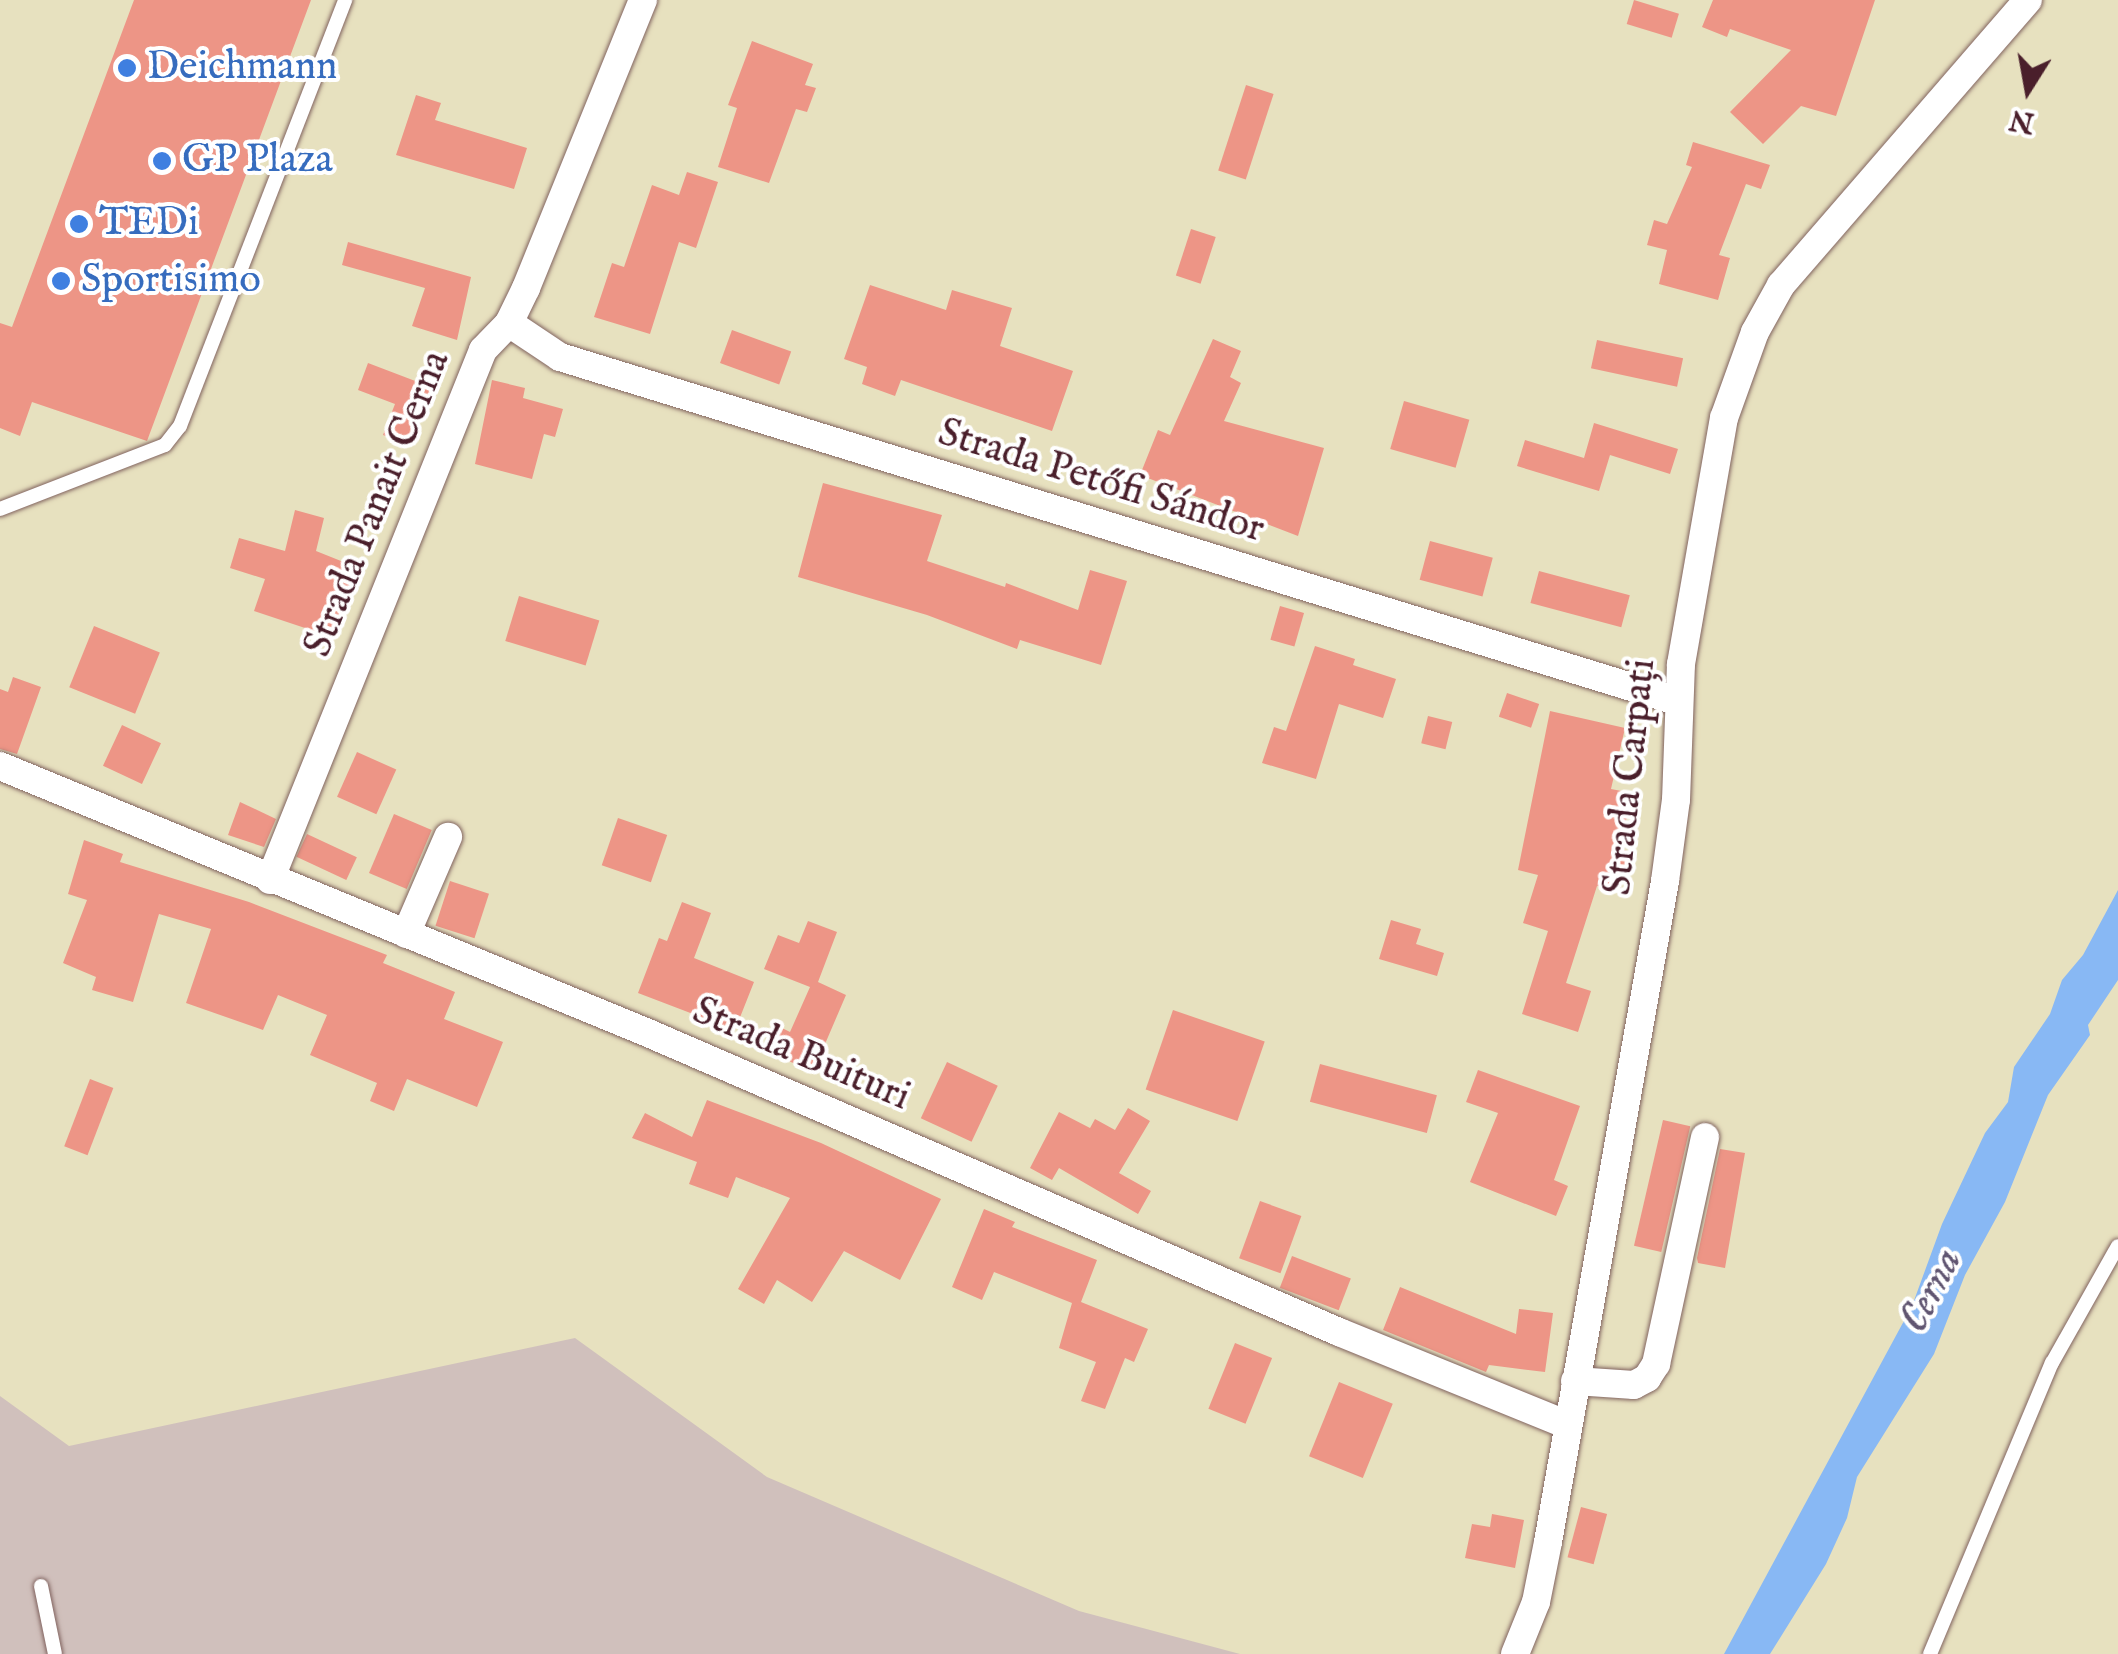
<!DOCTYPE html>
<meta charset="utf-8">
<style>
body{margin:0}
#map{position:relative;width:2118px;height:1654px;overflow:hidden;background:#e7e1bf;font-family:"IM FELL English",serif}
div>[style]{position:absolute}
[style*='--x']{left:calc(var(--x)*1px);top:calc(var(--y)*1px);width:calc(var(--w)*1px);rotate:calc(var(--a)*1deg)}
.industrial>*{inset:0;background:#d0c0bc}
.water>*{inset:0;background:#88b8f4}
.building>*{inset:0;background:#ed9586;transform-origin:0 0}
.roads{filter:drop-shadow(0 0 2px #81635f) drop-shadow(0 0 2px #81635f)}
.lane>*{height:14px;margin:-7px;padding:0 7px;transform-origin:7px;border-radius:7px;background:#fff}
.street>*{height:28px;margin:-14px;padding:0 14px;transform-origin:14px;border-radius:14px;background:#fff}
.dots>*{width:28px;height:28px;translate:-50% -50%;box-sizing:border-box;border:5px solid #fff;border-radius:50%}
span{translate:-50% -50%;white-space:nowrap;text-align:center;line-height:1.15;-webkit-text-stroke:8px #fff;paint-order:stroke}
.shop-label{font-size:40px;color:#366cbe}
.left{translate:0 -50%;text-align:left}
.street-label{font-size:40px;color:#4a1f2b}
.water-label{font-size:42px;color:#605571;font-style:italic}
.north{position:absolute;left:1978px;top:40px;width:100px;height:100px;-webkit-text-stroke:8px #fff;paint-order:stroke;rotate:191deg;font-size:28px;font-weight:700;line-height:40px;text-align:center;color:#4a1f2b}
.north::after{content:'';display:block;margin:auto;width:35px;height:45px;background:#4a1f2b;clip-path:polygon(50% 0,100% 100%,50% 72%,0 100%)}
</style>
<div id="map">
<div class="industrial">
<i style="clip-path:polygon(575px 1338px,767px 1477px,1079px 1611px,1240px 1654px,0 1654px,0 1396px,69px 1446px)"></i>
</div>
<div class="water">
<i style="clip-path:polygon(2118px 890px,2118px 980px,2088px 1025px,2090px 1035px,2048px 1095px,2005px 1202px,1965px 1275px,1934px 1354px,1857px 1477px,1847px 1518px,1826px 1564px,1770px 1654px,1724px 1654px,1912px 1306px,1942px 1224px,1985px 1133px,2008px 1102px,2014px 1067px,2050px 1014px,2062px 980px,2083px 955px)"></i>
</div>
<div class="building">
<i style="clip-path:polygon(134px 0,311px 0,147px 441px,32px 402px,20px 436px,0 428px,0 323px,12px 327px)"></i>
<i style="left:1634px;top:0;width:47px;height:25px;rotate:17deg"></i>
<i style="clip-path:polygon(1713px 0,1875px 0,1836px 116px,1801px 106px,1763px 144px,1730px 112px,1791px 50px,1730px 29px,1727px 37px,1702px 27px)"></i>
<i style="clip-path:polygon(752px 41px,813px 64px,805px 85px,816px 88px,807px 112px,796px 109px,769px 183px,718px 167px,737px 108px,728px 105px)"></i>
<i style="left:1246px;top:85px;width:29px;height:90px;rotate:18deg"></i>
<i style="clip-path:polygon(416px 95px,441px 103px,435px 120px,527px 148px,514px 189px,396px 155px)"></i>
<i style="clip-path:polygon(1693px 142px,1770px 165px,1761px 189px,1746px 184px,1719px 255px,1730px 258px,1718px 300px,1659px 284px,1667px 250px,1647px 245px,1654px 220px,1667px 224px,1692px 167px,1686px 165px)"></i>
<i style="clip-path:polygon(687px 172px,718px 182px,696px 248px,679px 242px,650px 334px,594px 317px,612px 263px,624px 267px,652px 185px,679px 195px)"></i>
<i style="left:1191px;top:229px;width:26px;height:49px;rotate:18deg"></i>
<i style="clip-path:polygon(348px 242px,471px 277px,457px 340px,412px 326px,425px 288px,342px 265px)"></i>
<i style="clip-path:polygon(870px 285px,946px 310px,952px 290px,1012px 308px,1000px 346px,1073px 371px,1052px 431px,901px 380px,895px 396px,862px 384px,867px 367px,844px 359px)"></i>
<i style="left:732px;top:330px;width:63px;height:35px;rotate:20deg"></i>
<i style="clip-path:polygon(1213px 339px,1241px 351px,1230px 377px,1241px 383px,1224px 421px,1324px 448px,1298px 536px,1140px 475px,1158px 430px,1170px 435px)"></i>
<i style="left:1597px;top:340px;width:88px;height:29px;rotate:12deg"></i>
<i style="clip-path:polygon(368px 363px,431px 387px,412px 445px,383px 435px,395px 404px,358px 390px)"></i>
<i style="clip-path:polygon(492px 380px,525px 388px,523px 398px,563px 409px,555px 437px,544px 434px,532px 479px,475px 464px)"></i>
<i style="left:1404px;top:401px;width:68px;height:50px;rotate:16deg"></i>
<i style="clip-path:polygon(1594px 423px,1678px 449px,1670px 474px,1610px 455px,1599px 491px,1517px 466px,1525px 440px,1584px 458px)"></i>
<i style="clip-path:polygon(823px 483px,942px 515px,927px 561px,1005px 587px,1006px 583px,1078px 610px,1090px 570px,1127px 581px,1101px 665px,1020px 640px,1017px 649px,927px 615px,798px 577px)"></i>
<i style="clip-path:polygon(295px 510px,324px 518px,316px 551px,361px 569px,335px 638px,254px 611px,265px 579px,230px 568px,239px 538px,285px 551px)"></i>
<i style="left:1430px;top:541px;width:65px;height:40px;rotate:15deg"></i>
<i style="left:1539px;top:571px;width:94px;height:33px;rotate:15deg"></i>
<i style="left:519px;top:596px;width:84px;height:47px;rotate:17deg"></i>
<i style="left:1280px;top:606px;width:25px;height:35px;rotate:16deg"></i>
<i style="left:94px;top:626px;width:71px;height:66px;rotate:22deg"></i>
<i style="clip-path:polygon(1315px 646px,1355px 659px,1353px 665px,1396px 679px,1383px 718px,1339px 704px,1316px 779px,1262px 763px,1274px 727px,1286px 731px)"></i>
<i style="clip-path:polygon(13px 677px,41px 687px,17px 754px,0 749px,0 689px,8px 692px)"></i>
<i style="left:1507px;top:693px;width:34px;height:25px;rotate:19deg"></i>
<i style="clip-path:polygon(1550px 711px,1625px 728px,1611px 789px,1632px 793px,1620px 849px,1630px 852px,1620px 891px,1597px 886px,1566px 983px,1591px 991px,1578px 1032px,1522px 1014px,1548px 931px,1523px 923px,1538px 875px,1518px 870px)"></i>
<i style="left:1428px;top:716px;width:25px;height:28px;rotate:14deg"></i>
<i style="left:122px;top:725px;width:43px;height:45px;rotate:25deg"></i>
<i style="left:357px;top:752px;width:43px;height:49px;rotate:24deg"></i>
<i style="clip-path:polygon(240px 802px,276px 819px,264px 847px,228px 835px)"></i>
<i style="left:394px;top:814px;width:41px;height:64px;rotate:23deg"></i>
<i style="left:618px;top:818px;width:52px;height:50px;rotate:19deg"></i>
<i style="left:307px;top:834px;width:55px;height:25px;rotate:25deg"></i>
<i style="clip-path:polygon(84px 840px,123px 854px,120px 862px,249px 902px,387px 955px,383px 963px,455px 992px,444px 1019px,503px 1042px,477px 1107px,407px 1079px,394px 1111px,370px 1101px,377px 1083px,310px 1055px,327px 1015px,278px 995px,263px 1030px,186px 1003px,211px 929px,159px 914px,133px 1002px,92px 990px,96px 977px,63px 963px,87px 900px,68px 894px)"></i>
<i style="left:450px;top:881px;width:41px;height:47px;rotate:18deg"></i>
<i style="clip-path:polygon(682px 902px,711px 913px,694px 958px,754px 982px,735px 1030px,638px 993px,659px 938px,667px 941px)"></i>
<i style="clip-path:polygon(1391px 920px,1421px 929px,1416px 944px,1444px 953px,1437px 976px,1379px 959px)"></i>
<i style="clip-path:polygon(808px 921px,837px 932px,818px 982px,846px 995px,813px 1072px,771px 1053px,782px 1028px,790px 1032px,810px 987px,764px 969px,778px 935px,799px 943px)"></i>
<i style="left:1173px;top:1010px;width:97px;height:84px;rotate:19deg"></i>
<i style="left:947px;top:1062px;width:56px;height:62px;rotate:25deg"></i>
<i style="left:1320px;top:1064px;width:121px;height:39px;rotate:15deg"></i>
<i style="clip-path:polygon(1478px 1070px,1580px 1106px,1554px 1180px,1568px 1186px,1556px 1216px,1470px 1182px,1498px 1113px,1466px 1102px)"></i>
<i style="left:90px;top:1079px;width:25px;height:72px;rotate:21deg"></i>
<i style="clip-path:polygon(707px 1100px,821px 1143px,941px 1199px,900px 1280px,844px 1251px,812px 1302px,777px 1280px,764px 1304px,738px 1289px,790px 1198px,736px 1177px,728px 1198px,689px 1184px,697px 1162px,632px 1138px,645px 1113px,692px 1137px)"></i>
<i style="clip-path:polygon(1128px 1108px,1150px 1121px,1119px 1173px,1151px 1191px,1138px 1214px,1059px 1168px,1052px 1180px,1030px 1168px,1059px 1112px,1090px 1128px,1095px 1119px,1115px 1130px)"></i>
<i style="left:1663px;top:1120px;width:28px;height:129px;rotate:13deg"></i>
<i style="clip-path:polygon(1720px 1149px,1745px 1153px,1725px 1268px,1698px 1263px,1697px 1258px)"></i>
<i style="left:1260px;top:1201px;width:44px;height:61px;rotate:20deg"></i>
<i style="clip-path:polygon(984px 1209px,1015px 1222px,1012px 1227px,1097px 1260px,1081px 1302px,1148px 1329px,1134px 1362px,1125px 1358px,1105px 1409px,1081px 1401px,1096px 1362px,1059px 1348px,1072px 1303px,994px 1272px,982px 1300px,952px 1287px)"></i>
<i style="left:1292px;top:1256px;width:63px;height:34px;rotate:21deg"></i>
<i style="clip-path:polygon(1400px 1287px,1516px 1334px,1519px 1309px,1553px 1313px,1545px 1372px,1489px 1365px,1486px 1372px,1383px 1330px)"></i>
<i style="left:1235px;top:1343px;width:40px;height:71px;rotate:22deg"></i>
<i style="left:1339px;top:1382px;width:58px;height:80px;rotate:22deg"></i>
<i style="left:1581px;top:1507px;width:27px;height:52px;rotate:15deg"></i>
<i style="clip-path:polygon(1492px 1514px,1524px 1520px,1515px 1568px,1465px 1558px,1472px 1524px,1490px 1527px)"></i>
</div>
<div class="roads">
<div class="lane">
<i style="--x:0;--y:509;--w:177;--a:-21.2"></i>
<i style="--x:165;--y:445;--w:24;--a:-52"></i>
<i style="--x:180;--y:426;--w:457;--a:-68.8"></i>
<i style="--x:41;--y:1586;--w:69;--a:78.4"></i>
<i style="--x:1930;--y:1654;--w:316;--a:-67.3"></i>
<i style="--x:2052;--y:1363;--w:134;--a:-60.6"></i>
</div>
<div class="street">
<i style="--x:509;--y:323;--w:61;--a:33.7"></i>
<i style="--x:560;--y:357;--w:1169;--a:17.12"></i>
<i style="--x:0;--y:766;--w:701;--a:22.39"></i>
<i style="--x:648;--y:1033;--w:753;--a:23.4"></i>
<i style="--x:1339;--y:1332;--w:247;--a:22.1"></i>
<i style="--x:270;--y:880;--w:571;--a:-68.11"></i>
<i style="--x:483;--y:350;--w:37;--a:-46"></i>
<i style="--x:509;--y:323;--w:39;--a:-64"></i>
<i style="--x:526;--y:288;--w:311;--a:-67.9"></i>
<i style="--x:406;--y:934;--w:106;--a:-66.6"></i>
<i style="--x:1575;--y:1381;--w:59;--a:3.9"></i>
<i style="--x:1634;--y:1385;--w:15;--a:-28"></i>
<i style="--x:1647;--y:1378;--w:17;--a:-57"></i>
<i style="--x:1656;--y:1364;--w:232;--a:-77.8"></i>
<i style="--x:1515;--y:1654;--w:56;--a:-68"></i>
<i style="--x:1536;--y:1602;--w:61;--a:-78.7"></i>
<i style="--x:1548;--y:1542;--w:671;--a:-79.96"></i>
<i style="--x:1665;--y:881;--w:82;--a:-82.3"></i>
<i style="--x:1676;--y:800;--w:136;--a:-87.9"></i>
<i style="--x:1681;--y:664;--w:250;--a:-80.1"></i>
<i style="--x:1724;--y:418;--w:91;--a:-70.2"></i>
<i style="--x:1755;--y:332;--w:54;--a:-61"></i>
<i style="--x:1781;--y:285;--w:377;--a:-49.1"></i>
</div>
</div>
<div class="dots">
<i style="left:127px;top:68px;background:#3f7fe0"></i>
<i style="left:162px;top:161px;background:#3f7fe0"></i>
<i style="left:79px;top:224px;background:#3f7fe0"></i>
<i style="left:61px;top:281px;background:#3f7fe0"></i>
</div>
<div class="shop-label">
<span class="left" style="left:147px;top:68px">Deichmann</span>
<span class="left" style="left:182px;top:161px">GP Plaza</span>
<span class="left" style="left:99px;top:224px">TEDi</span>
<span class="left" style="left:81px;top:281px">Sportisimo</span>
</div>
<div class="street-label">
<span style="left:1101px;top:482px;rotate:17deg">Strada Petőfi Sándor</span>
<span style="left:378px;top:504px;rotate:-68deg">Strada Panait Cerna</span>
<span style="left:1631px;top:777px;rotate:-84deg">Strada Carpați</span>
<span style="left:801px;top:1055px;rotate:23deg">Strada Buituri</span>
</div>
<div class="water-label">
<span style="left:1932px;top:1291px;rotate:-63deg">Cerna</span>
</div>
<div class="north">N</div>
</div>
